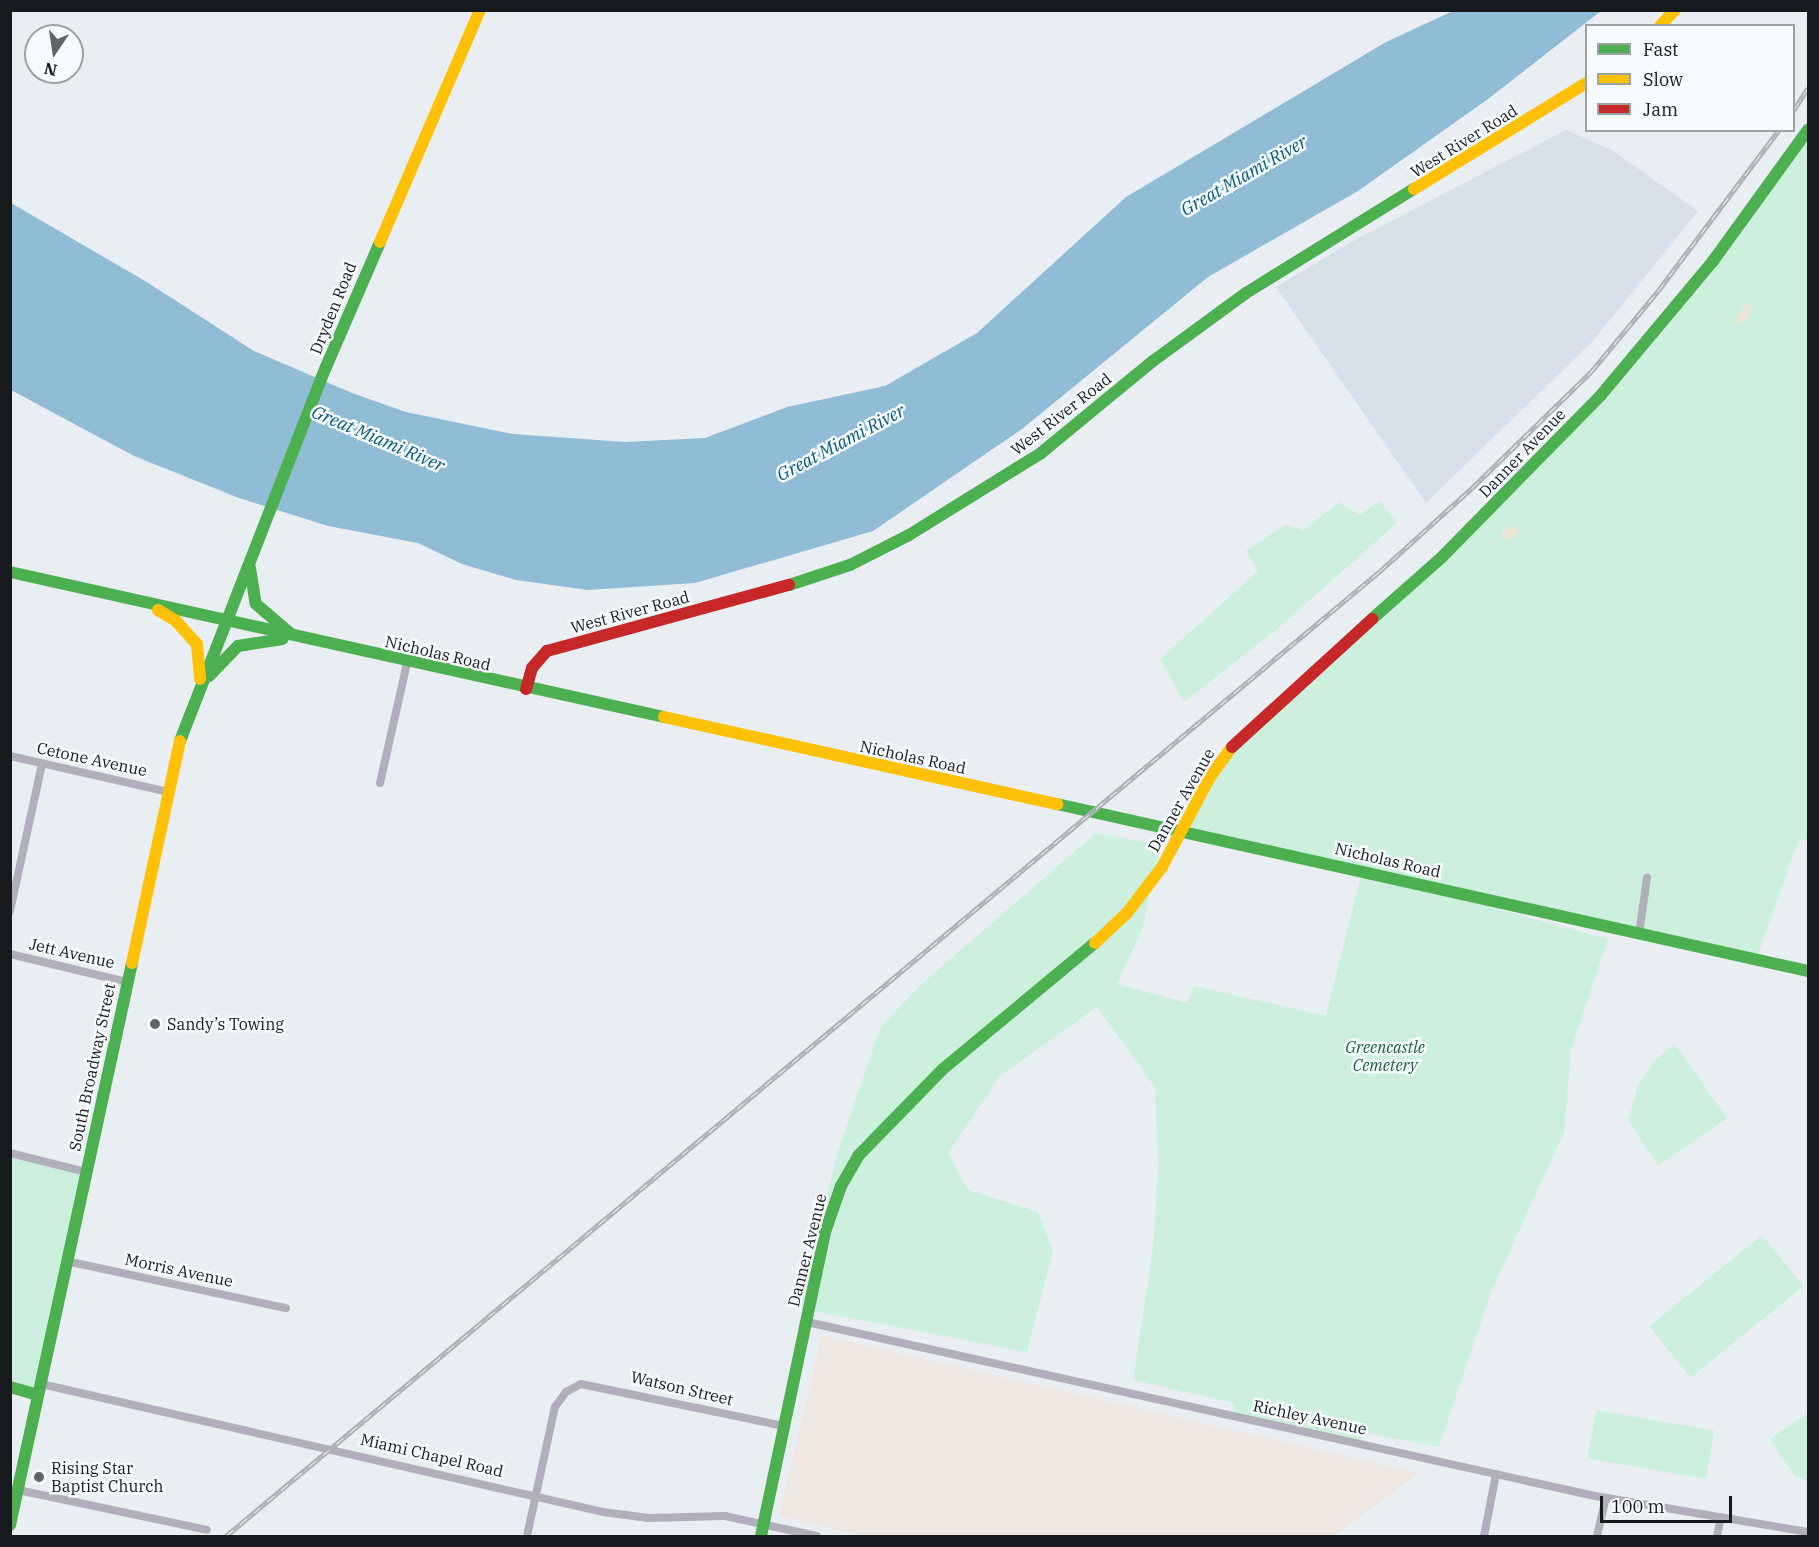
<!DOCTYPE html>
<meta charset="utf-8">
<style>
body{margin:0}
#map{position:relative;width:1819px;height:1547px;overflow:hidden;background:#e9eef3;font-family:"IBM Plex Serif",serif}
div>[style]{position:absolute}
[style*='--x']{left:calc(var(--x)*1px);top:calc(var(--y)*1px);width:calc(var(--w)*1px);rotate:calc(var(--a)*1deg)}
.built>*{inset:0;background:#d5e0e9}
.education>*{inset:0;background:#eee6e0}
.green>*{inset:0;background:#cdefde;transform-origin:0 0}
.sand>*{inset:0;background:#ece8d6}
.water>*{inset:0;background:#90bcd6}
.street>*{height:8px;margin:-4px;padding:0 4px;transform-origin:4px;border-radius:4px;background:#b1afbb}
.fast>*{height:12px;margin:-6px;padding:0 6px;transform-origin:6px;border-radius:6px;background:#4caf50}
.slow>*{height:12px;margin:-6px;padding:0 6px;transform-origin:6px;border-radius:6px;background:#ffc107}
.jam>*{height:12px;margin:-6px;padding:0 6px;transform-origin:6px;border-radius:6px;background:#c62828}
.rail>*{height:5px;margin-top:-2.5px;transform-origin:0;background:repeating-linear-gradient(90deg,#f7fbfe 0 9px,#aeafb7 0 18px);box-sizing:border-box;border-block:2px solid #aeafb7}
.dots>*{width:16px;height:16px;translate:-50% -50%;box-sizing:border-box;border:3px solid #f7fbfe;border-radius:50%}
span{translate:-50% -50%;white-space:nowrap;text-align:center;line-height:1.15;-webkit-text-stroke:5px #f7fbfe;paint-order:stroke}
.street-label{font-size:16px;color:#171a1d}
.poi-label{font-size:16px;color:#171a1d}
.left{translate:0 -50%;text-align:left}
.park-label{font-size:16px;color:#19603e;font-style:italic}
.water-label{font-size:18px;color:#05577a;font-style:italic}
.frame{position:absolute;inset:0;border:12px solid #171a1d;pointer-events:none}
.legend{position:absolute;left:1585px;top:24px;width:210px;height:108px;box-sizing:border-box;background:#f7fbfe;border:2px solid #9da1a4;margin:0;padding:8px 10px;list-style:none;font-size:18px;color:#171a1d}
.legend li{display:flex;align-items:center;gap:12px;height:30px}
.legend b{width:30px;border:2px solid #9da1a4}
.north{position:absolute;left:24px;top:24px;width:60px;height:60px;box-sizing:border-box;background:#f7fbfe;border:2px solid #9da1a4;border-radius:50%;rotate:193deg;font-size:16px;font-weight:700;line-height:24px;text-align:center;color:#171a1d}
.north::after{content:'';display:block;margin:auto;width:21px;height:27px;background:#606468;clip-path:polygon(50% 0,100% 100%,50% 72%,0 100%)}
.scale{position:absolute;left:1600px;top:1496px;width:132px;height:27px;box-sizing:border-box;border:3px solid #171a1d;border-top:0;padding-left:8px;font-size:18px;line-height:21px;white-space:nowrap;color:#171a1d;-webkit-text-stroke:4px #f7fbfe;paint-order:stroke}
</style>
<div id="map">
<div class="built">
<i style="clip-path:polygon(1566px 130px,1612px 150px,1698px 211px,1592px 342px,1426px 503px,1276px 287px,1353px 241px)"></i>
</div>
<div class="education">
<i style="clip-path:polygon(822px 1335px,1419px 1473px,1334px 1536px,862px 1536px,779px 1516px)"></i>
</div>
<div class="green">
<i style="clip-path:polygon(1808px 130px,1808px 841px,1799px 839px,1756px 960px,1490px 900px,1489px 907px,1608px 939px,1571px 1050px,1564px 1132px,1491px 1292px,1439px 1447px,1363px 1432px,1361px 1443px,1233px 1416px,1234px 1403px,1133px 1380px,1153px 1248px,1158px 1166px,1155px 1087px,1097px 1007px,1000px 1076px,948px 1153px,968px 1190px,1038px 1212px,1053px 1251px,1027px 1352px,798px 1308px,839px 1148px,881px 1026px,924px 982px,1096px 833px,1160px 845px,1143px 927px,1117px 984px,1187px 1003px,1194px 986px,1326px 1016px,1362px 872px,1182px 831px,1223px 758px,1396px 600px,1601px 395px)"></i>
<i style="clip-path:polygon(1380px 501px,1397px 523px,1277px 629px,1184px 702px,1160px 659px,1258px 571px,1246px 551px,1285px 525px,1304px 530px,1339px 502px,1359px 515px)"></i>
<i style="clip-path:polygon(1675px 1044px,1727px 1118px,1658px 1166px,1628px 1120px,1638px 1086px,1654px 1061px)"></i>
<i style="clip-path:polygon(10px 1153px,86px 1172px,38px 1395px,11px 1387px)"></i>
<i style="left:1762px;top:1235px;width:66px;height:145px;rotate:51deg"></i>
<i style="left:1596px;top:1410px;width:120px;height:49px;rotate:10deg"></i>
<i style="clip-path:polygon(1808px 1413px,1808px 1481px,1795px 1476px,1770px 1439px)"></i>
</div>
<div class="sand">
<i style="clip-path:polygon(1747px 302px,1753px 307px,1747px 321px,1737px 324px,1736px 318px)"></i>
<i style="clip-path:polygon(1515px 526px,1519px 531px,1515px 537px,1507px 540px,1501px 537px,1502px 531px)"></i>
</div>
<div class="water">
<i style="clip-path:polygon(1453px 11px,1601px 11px,1488px 99px,1358px 191px,1208px 277px,1022px 429px,873px 531px,695px 583px,588px 590px,516px 580px,462px 564px,418px 543px,328px 526px,239px 498px,134px 456px,11px 390px,11px 203px,145px 281px,254px 351px,352px 393px,406px 412px,513px 434px,625px 442px,705px 438px,787px 407px,885px 386px,977px 333px,1126px 197px,1386px 42px)"></i>
</div>
<div class="street">
<i style="--x:10;--y:756;--w:162;--a:12.8"></i>
<i style="--x:380;--y:783;--w:123;--a:-77.3"></i>
<i style="--x:10;--y:911;--w:150;--a:-77.7"></i>
<i style="--x:1639;--y:934;--w:57;--a:-81.9"></i>
<i style="--x:10;--y:954;--w:120;--a:13.5"></i>
<i style="--x:10;--y:1153;--w:78;--a:14"></i>
<i style="--x:66;--y:1261;--w:225;--a:12.1"></i>
<i style="--x:807;--y:1322;--w:807;--a:12.45"></i>
<i style="--x:1595;--y:1496;--w:216;--a:9.6"></i>
<i style="--x:41;--y:1384;--w:576;--a:12.83"></i>
<i style="--x:603;--y:1512;--w:46;--a:7.4"></i>
<i style="--x:649;--y:1518;--w:76;--a:-1.5"></i>
<i style="--x:725;--y:1516;--w:94;--a:12.3"></i>
<i style="--x:18;--y:1490;--w:193;--a:11.9"></i>
<i style="--x:527;--y:1536;--w:132;--a:-77.8"></i>
<i style="--x:555;--y:1407;--w:19;--a:-54"></i>
<i style="--x:566;--y:1392;--w:17;--a:-28"></i>
<i style="--x:581;--y:1384;--w:207;--a:11.7"></i>
<i style="--x:1484;--y:1536;--w:63;--a:-79"></i>
<i style="--x:1597;--y:1536;--w:39;--a:-77"></i>
<i style="--x:1717;--y:1536;--w:19;--a:-78"></i>
</div>
<div class="fast">
<i style="--x:250;--y:568;--w:36;--a:81"></i>
<i style="--x:256;--y:604;--w:45;--a:40.5"></i>
<i style="--x:10;--y:572;--w:670;--a:12.5"></i>
<i style="--x:789;--y:585;--w:64;--a:-18.2"></i>
<i style="--x:850;--y:565;--w:66;--a:-27"></i>
<i style="--x:909;--y:535;--w:155;--a:-31.8"></i>
<i style="--x:1041;--y:453;--w:145;--a:-39.4"></i>
<i style="--x:1153;--y:361;--w:115;--a:-36.2"></i>
<i style="--x:1246;--y:293;--w:198;--a:-31.8"></i>
<i style="--x:1372;--y:619;--w:94;--a:-41.5"></i>
<i style="--x:1442;--y:557;--w:227;--a:-45.5"></i>
<i style="--x:1601;--y:395;--w:175;--a:-50.1"></i>
<i style="--x:1713;--y:261;--w:162;--a:-54.1"></i>
<i style="--x:209;--y:676;--w:42;--a:-46"></i>
<i style="--x:238;--y:646;--w:45;--a:-9"></i>
<i style="--x:180;--y:741;--w:401;--a:-68.7"></i>
<i style="--x:326;--y:367;--w:136;--a:-66.6"></i>
<i style="--x:1057;--y:804;--w:769;--a:12.54"></i>
<i style="--x:10;--y:1387;--w:29;--a:16"></i>
<i style="--x:10;--y:1525;--w:575;--a:-77.75"></i>
<i style="--x:761;--y:1536;--w:311;--a:-78.1"></i>
<i style="--x:825;--y:1232;--w:49;--a:-70.8"></i>
<i style="--x:841;--y:1186;--w:34;--a:-60"></i>
<i style="--x:858;--y:1156;--w:122;--a:-45.7"></i>
<i style="--x:943;--y:1069;--w:197;--a:-39.7"></i>
</div>
<div class="slow">
<i style="--x:1660;--y:26;--w:22;--a:-47"></i>
<i style="--x:1414;--y:189;--w:202;--a:-31.6"></i>
<i style="--x:380;--y:242;--w:253;--a:-66.7"></i>
<i style="--x:158;--y:610;--w:21;--a:31"></i>
<i style="--x:176;--y:621;--w:31;--a:48"></i>
<i style="--x:197;--y:644;--w:35;--a:85"></i>
<i style="--x:664;--y:717;--w:403;--a:12.5"></i>
<i style="--x:1095;--y:943;--w:44;--a:-43.2"></i>
<i style="--x:1127;--y:913;--w:58;--a:-52.7"></i>
<i style="--x:1162;--y:867;--w:102;--a:-61.9"></i>
<i style="--x:1210;--y:777;--w:37;--a:-54"></i>
<i style="--x:132;--y:963;--w:227;--a:-77.8"></i>
</div>
<div class="jam">
<i style="--x:526;--y:689;--w:22;--a:-74"></i>
<i style="--x:532;--y:668;--w:23;--a:-49"></i>
<i style="--x:547;--y:651;--w:251;--a:-15.3"></i>
<i style="--x:1232;--y:747;--w:190;--a:-42.4"></i>
</div>
<div class="rail">
<i style="--x:1794;--y:110;--w:26;--a:-58"></i>
<i style="--x:226;--y:1536;--w:1503;--a:-39.9"></i>
<i style="--x:1379;--y:572;--w:125;--a:-42.1"></i>
<i style="--x:1472;--y:488;--w:166;--a:-44.3"></i>
<i style="--x:1591;--y:372;--w:105;--a:-50.4"></i>
<i style="--x:1658;--y:291;--w:201;--a:-53.1"></i>
</div>
<div class="dots">
<i style="left:155px;top:1024px;background:#606468"></i>
<i style="left:39px;top:1477px;background:#606468"></i>
</div>
<div class="street-label">
<span style="left:1464px;top:141px;rotate:-32deg">West River Road</span>
<span style="left:333px;top:308px;rotate:-68deg">Dryden Road</span>
<span style="left:1061px;top:414px;rotate:-38deg">West River Road</span>
<span style="left:1522px;top:453px;rotate:-46deg">Danner Avenue</span>
<span style="left:630px;top:612px;rotate:-15deg">West River Road</span>
<span style="left:438px;top:653px;rotate:13deg">Nicholas Road</span>
<span style="left:913px;top:757px;rotate:12deg">Nicholas Road</span>
<span style="left:92px;top:759px;rotate:12deg">Cetone Avenue</span>
<span style="left:1181px;top:800px;rotate:-60deg">Danner Avenue</span>
<span style="left:1388px;top:860px;rotate:13deg">Nicholas Road</span>
<span style="left:72px;top:953px;rotate:13deg">Jett Avenue</span>
<span style="left:92px;top:1067px;rotate:-78deg">South Broadway Street</span>
<span style="left:807px;top:1250px;rotate:-76deg">Danner Avenue</span>
<span style="left:179px;top:1270px;rotate:12deg">Morris Avenue</span>
<span style="left:682px;top:1388px;rotate:13deg">Watson Street</span>
<span style="left:1310px;top:1417px;rotate:12deg">Richley Avenue</span>
<span style="left:432px;top:1455px;rotate:13deg">Miami Chapel Road</span>
</div>
<div class="poi-label">
<span class="left" style="left:167px;top:1024px">Sandy’s Towing</span>
<span class="left" style="left:51px;top:1477px">Rising Star<br>Baptist Church</span>
</div>
<div class="park-label">
<span style="left:1385px;top:1056px">Greencastle<br>Cemetery</span>
</div>
<div class="water-label">
<span style="left:1244px;top:176px;rotate:-30deg">Great Miami River</span>
<span style="left:378px;top:439px;rotate:23deg">Great Miami River</span>
<span style="left:841px;top:443px;rotate:-28deg">Great Miami River</span>
</div>
<div class="frame"></div>
<ul class="legend">
<li><b style="height:8px;background:#4caf50"></b>Fast</li>
<li><b style="height:8px;background:#ffc107"></b>Slow</li>
<li><b style="height:8px;background:#c62828"></b>Jam</li>
</ul>
<div class="north">N</div>
<div class="scale">100 m</div>
</div>
